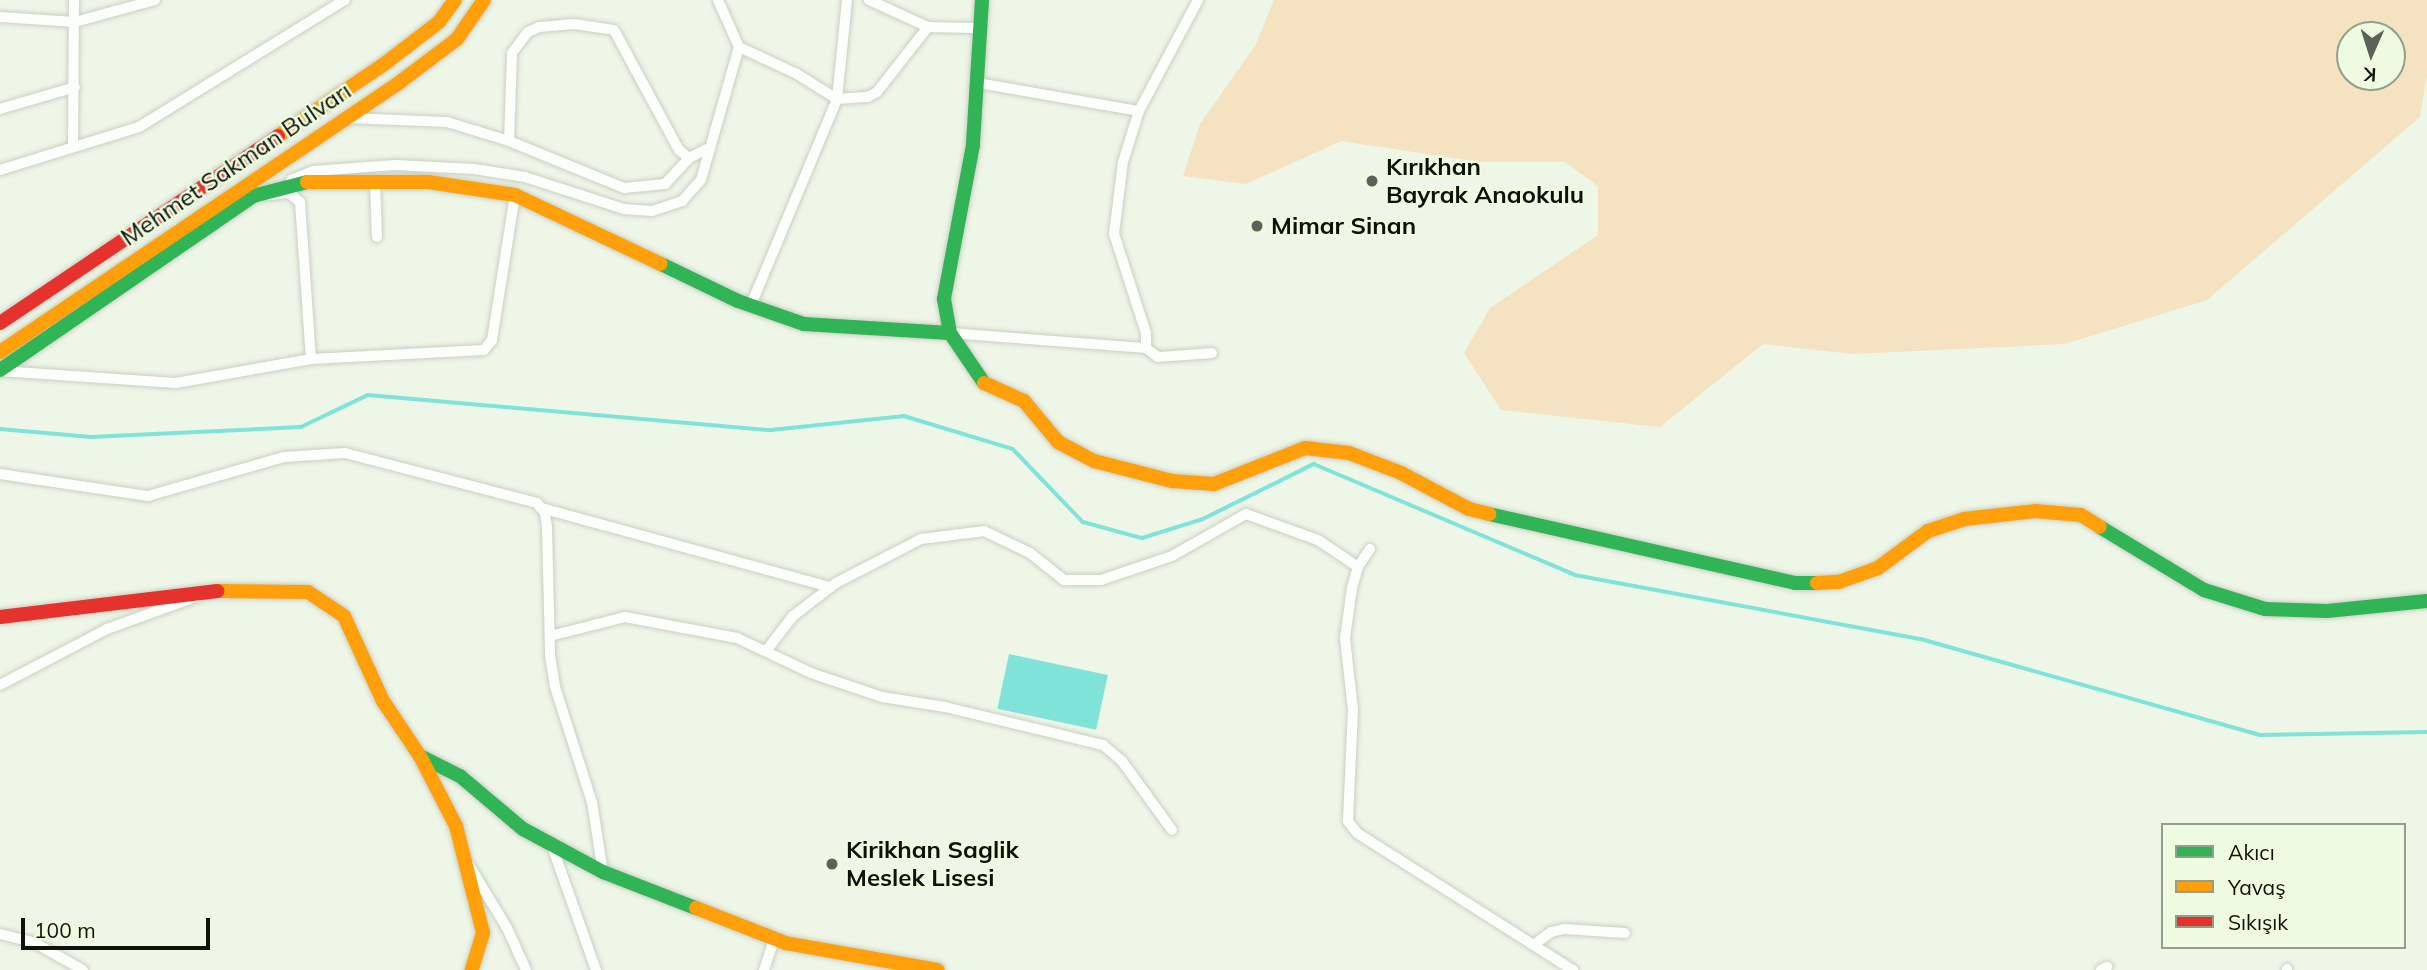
<!DOCTYPE html>
<meta charset="utf-8">
<style>
body{margin:0}
#map{position:relative;width:2427px;height:970px;overflow:hidden;background:#eef6e7;font-family:Mulish,sans-serif}
div>[style]{position:absolute}
[style*='--x']{left:calc(var(--x)*1px);top:calc(var(--y)*1px);width:calc(var(--w)*1px);rotate:calc(var(--a)*1deg)}
.green>*{inset:0;background:#f4e2c0}
.water>*{inset:0;background:#7fe3d9;transform-origin:0 0}
.stream>*{height:3.5px;margin:-1.75px;padding:0 1.75px;transform-origin:1.75px;border-radius:1.75px;background:#7fe3d9}
.roads{filter:drop-shadow(0 0 2px #c9cfc3) drop-shadow(0 0 2px #c9cfc3)}
.street>*{height:10px;margin:-5px;padding:0 5px;transform-origin:5px;border-radius:5px;background:#fcfefb}
.fast>*{height:14px;margin:-7px;padding:0 7px;transform-origin:7px;border-radius:7px;background:#30b455}
.slow>*{height:14px;margin:-7px;padding:0 7px;transform-origin:7px;border-radius:7px;background:#ff9f0a}
.jam>*{height:14px;margin:-7px;padding:0 7px;transform-origin:7px;border-radius:7px;background:#e5322d}
.dots>*{width:19px;height:19px;translate:-50% -50%;box-sizing:border-box;border:4px solid #edfce1;border-radius:50%}
span{translate:-50% -50%;white-space:nowrap;text-align:center;line-height:1.15;-webkit-text-stroke:5px #edfce1;paint-order:stroke}
.street-label{font-size:24px;color:#0e130a}
.poi-label{font-size:24px;color:#0e130a;font-weight:700}
.left{translate:0 -50%;text-align:left}
.legend{position:absolute;left:2161px;top:823px;width:245px;height:126px;box-sizing:border-box;background:#edfce1;border:2px solid #949f8b;margin:0;padding:9px 12px;list-style:none;font-size:21px;color:#0e130a}
.legend li{display:flex;align-items:center;gap:14px;height:35px}
.legend b{width:35px;border:2px solid #949f8b}
.north{position:absolute;left:2336px;top:21px;width:70px;height:70px;box-sizing:border-box;background:#edfce1;border:2px solid #949f8b;border-radius:50%;rotate:183deg;font-size:19px;font-weight:700;line-height:28px;text-align:center;color:#0e130a}
.north::after{content:'';display:block;margin:auto;width:24px;height:32px;background:#5c6257;clip-path:polygon(50% 0,100% 100%,50% 72%,0 100%)}
.scale{position:absolute;left:21px;top:918px;width:189px;height:32px;box-sizing:border-box;border:4px solid #0e130a;border-top:0;padding-left:9px;font-size:21px;line-height:24px;white-space:nowrap;color:#0e130a;-webkit-text-stroke:5px #edfce1;paint-order:stroke}
</style>
<div id="map">
<div class="green">
<i style="clip-path:polygon(evenodd,1274px 0,2427px 0,2427px 75px,2420px 117px,2207px 300px,2065px 344px,1852px 354px,1763px 344px,1660px 427px,1501px 410px,1464px 353px,1490px 308px,1598px 235px,1598px 186px,1565px 162px,1479px 162px,1341px 141px,1246px 184px,1183px 176px,1200px 124px,1255px 46px,1274px 0,2350px 35px,2392px 35px,2392px 77px,2350px 77px,2350px 35px)"></i>
</div>
<div class="water">
<i style="left:1009px;top:654px;width:101px;height:56px;rotate:12deg"></i>
</div>
<div class="stream">
<i style="--x:0;--y:429;--w:91;--a:5"></i>
<i style="--x:91;--y:437;--w:210;--a:-2.7"></i>
<i style="--x:301;--y:427;--w:74;--a:-25.5"></i>
<i style="--x:368;--y:395;--w:405;--a:5"></i>
<i style="--x:771;--y:430;--w:134;--a:-6"></i>
<i style="--x:904;--y:416;--w:114;--a:16.8"></i>
<i style="--x:1013;--y:449;--w:101;--a:46.2"></i>
<i style="--x:1083;--y:522;--w:61;--a:15.2"></i>
<i style="--x:1142;--y:538;--w:64;--a:-17.3"></i>
<i style="--x:1203;--y:519;--w:124;--a:-26.4"></i>
<i style="--x:1314;--y:464;--w:284;--a:23"></i>
<i style="--x:1575;--y:575;--w:352;--a:10.5"></i>
<i style="--x:1921;--y:639;--w:352;--a:15.8"></i>
<i style="--x:2260;--y:735;--w:167;--a:-1"></i>
</div>
<div class="roads">
<div class="street">
<i style="--x:0;--y:17;--w:75;--a:3.8"></i>
<i style="--x:75;--y:22;--w:83;--a:-15.4"></i>
<i style="--x:928;--y:27;--w:54;--a:1.1"></i>
<i style="--x:739;--y:47;--w:64;--a:25"></i>
<i style="--x:797;--y:74;--w:47;--a:32"></i>
<i style="--x:837;--y:99;--w:31;--a:-4"></i>
<i style="--x:868;--y:97;--w:10;--a:-29"></i>
<i style="--x:877;--y:92;--w:83;--a:-51.9"></i>
<i style="--x:928;--y:27;--w:65;--a:-155.4"></i>
<i style="--x:978;--y:83;--w:163;--a:9.9"></i>
<i style="--x:0;--y:109;--w:78;--a:-16.3"></i>
<i style="--x:348;--y:118;--w:99;--a:2.3"></i>
<i style="--x:447;--y:122;--w:65;--a:17"></i>
<i style="--x:509;--y:141;--w:124;--a:22.2"></i>
<i style="--x:624;--y:188;--w:41;--a:-5.6"></i>
<i style="--x:665;--y:184;--w:35;--a:-47"></i>
<i style="--x:689;--y:158;--w:20;--a:-27"></i>
<i style="--x:509;--y:141;--w:88;--a:-88"></i>
<i style="--x:512;--y:53;--w:26;--a:-53"></i>
<i style="--x:528;--y:32;--w:12;--a:-24"></i>
<i style="--x:539;--y:27;--w:35;--a:-5"></i>
<i style="--x:574;--y:24;--w:40;--a:8.5"></i>
<i style="--x:614;--y:30;--w:136;--a:61.6"></i>
<i style="--x:679;--y:150;--w:13;--a:39"></i>
<i style="--x:73;--y:147;--w:147;--a:-89.6"></i>
<i style="--x:0;--y:170;--w:145;--a:-17.2"></i>
<i style="--x:139;--y:127;--w:242;--a:-31.7"></i>
<i style="--x:291;--y:180;--w:24;--a:-22"></i>
<i style="--x:313;--y:171;--w:82;--a:-4.2"></i>
<i style="--x:395;--y:165;--w:79;--a:2.9"></i>
<i style="--x:474;--y:169;--w:52;--a:8.9"></i>
<i style="--x:525;--y:177;--w:104;--a:17.9"></i>
<i style="--x:624;--y:209;--w:28;--a:4"></i>
<i style="--x:652;--y:211;--w:32;--a:-18"></i>
<i style="--x:682;--y:201;--w:28;--a:-48"></i>
<i style="--x:701;--y:180;--w:138;--a:-74.1"></i>
<i style="--x:739;--y:47;--w:51;--a:-114.1"></i>
<i style="--x:375;--y:181;--w:56;--a:88"></i>
<i style="--x:270;--y:195;--w:19;--a:-6"></i>
<i style="--x:289;--y:193;--w:14;--a:39"></i>
<i style="--x:300;--y:202;--w:157;--a:86"></i>
<i style="--x:751;--y:305;--w:223;--a:-67.3"></i>
<i style="--x:837;--y:99;--w:100;--a:-84.2"></i>
<i style="--x:950;--y:333;--w:197;--a:4.4"></i>
<i style="--x:1146;--y:348;--w:15;--a:-90"></i>
<i style="--x:1146;--y:333;--w:104;--a:-107.9"></i>
<i style="--x:1114;--y:234;--w:73;--a:-82.9"></i>
<i style="--x:1123;--y:162;--w:53;--a:-72.6"></i>
<i style="--x:1139;--y:111;--w:126;--a:-62"></i>
<i style="--x:1146;--y:348;--w:15;--a:37"></i>
<i style="--x:1158;--y:357;--w:54;--a:-4.2"></i>
<i style="--x:0;--y:371;--w:176;--a:3.9"></i>
<i style="--x:176;--y:383;--w:137;--a:-10.1"></i>
<i style="--x:311;--y:359;--w:173;--a:-3"></i>
<i style="--x:484;--y:350;--w:13;--a:-51"></i>
<i style="--x:492;--y:340;--w:147;--a:-81"></i>
<i style="--x:0;--y:474;--w:150;--a:8.5"></i>
<i style="--x:148;--y:496;--w:141;--a:-16"></i>
<i style="--x:284;--y:457;--w:61;--a:-3.8"></i>
<i style="--x:345;--y:453;--w:198;--a:14.6"></i>
<i style="--x:537;--y:503;--w:13;--a:51"></i>
<i style="--x:545;--y:513;--w:15;--a:82"></i>
<i style="--x:547;--y:528;--w:127;--a:88.6"></i>
<i style="--x:550;--y:655;--w:32;--a:81"></i>
<i style="--x:555;--y:687;--w:121;--a:72.2"></i>
<i style="--x:592;--y:802;--w:71;--a:81.1"></i>
<i style="--x:541;--y:508;--w:300;--a:15.3"></i>
<i style="--x:1370;--y:549;--w:22;--a:124"></i>
<i style="--x:1358;--y:567;--w:22;--a:106"></i>
<i style="--x:1352;--y:588;--w:50;--a:98"></i>
<i style="--x:1345;--y:638;--w:72;--a:83.7"></i>
<i style="--x:1353;--y:710;--w:111;--a:92.6"></i>
<i style="--x:1348;--y:821;--w:15;--a:53"></i>
<i style="--x:1357;--y:833;--w:256;--a:32.4"></i>
<i style="--x:550;--y:636;--w:77;--a:-14.2"></i>
<i style="--x:625;--y:617;--w:114;--a:10.6"></i>
<i style="--x:737;--y:638;--w:82;--a:25.3"></i>
<i style="--x:811;--y:673;--w:75;--a:18.7"></i>
<i style="--x:882;--y:697;--w:64;--a:9"></i>
<i style="--x:945;--y:707;--w:163;--a:13.5"></i>
<i style="--x:1103;--y:745;--w:25;--a:40"></i>
<i style="--x:1122;--y:761;--w:85;--a:54.1"></i>
<i style="--x:766;--y:651;--w:44;--a:-52.4"></i>
<i style="--x:793;--y:616;--w:54;--a:-37.5"></i>
<i style="--x:836;--y:583;--w:96;--a:-27.4"></i>
<i style="--x:921;--y:539;--w:64;--a:-7.2"></i>
<i style="--x:984;--y:531;--w:51;--a:25.6"></i>
<i style="--x:1030;--y:553;--w:43;--a:38.5"></i>
<i style="--x:1064;--y:580;--w:37;--a:0"></i>
<i style="--x:1101;--y:580;--w:75;--a:-18.7"></i>
<i style="--x:1172;--y:556;--w:85;--a:-29.6"></i>
<i style="--x:1246;--y:514;--w:77;--a:19.9"></i>
<i style="--x:1318;--y:540;--w:48;--a:34"></i>
<i style="--x:0;--y:685;--w:121;--a:-27.6"></i>
<i style="--x:107;--y:629;--w:97;--a:-19.9"></i>
<i style="--x:552;--y:846;--w:132;--a:70.5"></i>
<i style="--x:469;--y:865;--w:74;--a:58.9"></i>
<i style="--x:507;--y:928;--w:46;--a:65.7"></i>
<i style="--x:0;--y:934;--w:36;--a:14"></i>
<i style="--x:35;--y:943;--w:55;--a:29.4"></i>
<i style="--x:1535;--y:944;--w:20;--a:-37"></i>
<i style="--x:1551;--y:932;--w:13;--a:-13"></i>
<i style="--x:1564;--y:929;--w:61;--a:3.8"></i>
<i style="--x:2287;--y:969;--w:1;--a:90"></i>
<i style="--x:764;--y:970;--w:33;--a:-72"></i>
<i style="--x:2101;--y:970;--w:7;--a:-27"></i>
</div>
<div class="fast">
<i style="--x:982;--y:0;--w:145;--a:93.6"></i>
<i style="--x:973;--y:145;--w:157;--a:100.7"></i>
<i style="--x:944;--y:299;--w:35;--a:80"></i>
<i style="--x:950;--y:333;--w:60;--a:55.8"></i>
<i style="--x:661;--y:264;--w:85;--a:25.7"></i>
<i style="--x:738;--y:301;--w:70;--a:19.2"></i>
<i style="--x:804;--y:324;--w:146;--a:3.5"></i>
<i style="--x:0;--y:370;--w:307;--a:-34.5"></i>
<i style="--x:253;--y:196;--w:56;--a:-14.5"></i>
<i style="--x:1489;--y:514;--w:314;--a:12.7"></i>
<i style="--x:1795;--y:583;--w:22;--a:0"></i>
<i style="--x:2100;--y:527;--w:122;--a:31.2"></i>
<i style="--x:2204;--y:590;--w:64;--a:17.3"></i>
<i style="--x:2265;--y:609;--w:62;--a:1.8"></i>
<i style="--x:2327;--y:611;--w:100;--a:-5.7"></i>
<i style="--x:420;--y:756;--w:45;--a:26.6"></i>
<i style="--x:460;--y:776;--w:82;--a:40.1"></i>
<i style="--x:523;--y:829;--w:91;--a:28.3"></i>
<i style="--x:603;--y:872;--w:100;--a:21.2"></i>
</div>
<div class="slow">
<i style="--x:278;--y:136;--w:127;--a:-34.1"></i>
<i style="--x:383;--y:65;--w:71;--a:-37.5"></i>
<i style="--x:439;--y:22;--w:27;--a:-54"></i>
<i style="--x:307;--y:182;--w:121;--a:0"></i>
<i style="--x:428;--y:182;--w:88;--a:8.5"></i>
<i style="--x:515;--y:195;--w:161;--a:25.3"></i>
<i style="--x:0;--y:352;--w:478;--a:-34"></i>
<i style="--x:396;--y:85;--w:76;--a:-37"></i>
<i style="--x:457;--y:39;--w:47;--a:-55.3"></i>
<i style="--x:984;--y:383;--w:44;--a:24.2"></i>
<i style="--x:1024;--y:401;--w:53;--a:50.3"></i>
<i style="--x:1058;--y:442;--w:41;--a:27.8"></i>
<i style="--x:1094;--y:461;--w:81;--a:14.4"></i>
<i style="--x:1172;--y:481;--w:42;--a:4.1"></i>
<i style="--x:1214;--y:484;--w:98;--a:-21.6"></i>
<i style="--x:1305;--y:448;--w:44;--a:6.5"></i>
<i style="--x:1349;--y:453;--w:56;--a:21"></i>
<i style="--x:1401;--y:473;--w:77;--a:27.9"></i>
<i style="--x:1469;--y:509;--w:21;--a:14"></i>
<i style="--x:1817;--y:583;--w:22;--a:-3"></i>
<i style="--x:1839;--y:582;--w:41;--a:-19.7"></i>
<i style="--x:1878;--y:568;--w:62;--a:-36.5"></i>
<i style="--x:1928;--y:531;--w:38;--a:-18"></i>
<i style="--x:1964;--y:519;--w:71;--a:-6.4"></i>
<i style="--x:2035;--y:511;--w:46;--a:5"></i>
<i style="--x:2081;--y:515;--w:22;--a:32"></i>
<i style="--x:217;--y:591;--w:91;--a:0.6"></i>
<i style="--x:308;--y:592;--w:43;--a:33.7"></i>
<i style="--x:344;--y:616;--w:94;--a:65.4"></i>
<i style="--x:383;--y:701;--w:66;--a:56.1"></i>
<i style="--x:420;--y:756;--w:79;--a:62.8"></i>
<i style="--x:456;--y:826;--w:110;--a:75.8"></i>
<i style="--x:483;--y:933;--w:39;--a:107"></i>
<i style="--x:696;--y:908;--w:97;--a:21.3"></i>
<i style="--x:786;--y:943;--w:154;--a:10.1"></i>
</div>
<div class="jam">
<i style="--x:0;--y:323;--w:335;--a:-33.9"></i>
<i style="--x:0;--y:617;--w:219;--a:-6.8"></i>
</div>
</div>
<div class="dots">
<i style="left:1372px;top:181px;background:#5c6257"></i>
<i style="left:1257px;top:226px;background:#5c6257"></i>
<i style="left:832px;top:864px;background:#5c6257"></i>
</div>
<div class="street-label">
<span style="left:236px;top:164px;rotate:-34deg">Mehmet Sakman Bulvarı</span>
</div>
<div class="poi-label">
<span class="left" style="left:1386px;top:181px">Kırıkhan<br>Bayrak Anaokulu</span>
<span class="left" style="left:1271px;top:226px">Mimar Sinan</span>
<span class="left" style="left:846px;top:864px">Kirikhan Saglik<br>Meslek Lisesi</span>
</div>
<ul class="legend">
<li><b style="height:9px;background:#30b455"></b>Akıcı</li>
<li><b style="height:9px;background:#ff9f0a"></b>Yavaş</li>
<li><b style="height:9px;background:#e5322d"></b>Sıkışık</li>
</ul>
<div class="north">K</div>
<div class="scale">100 m</div>
</div>
